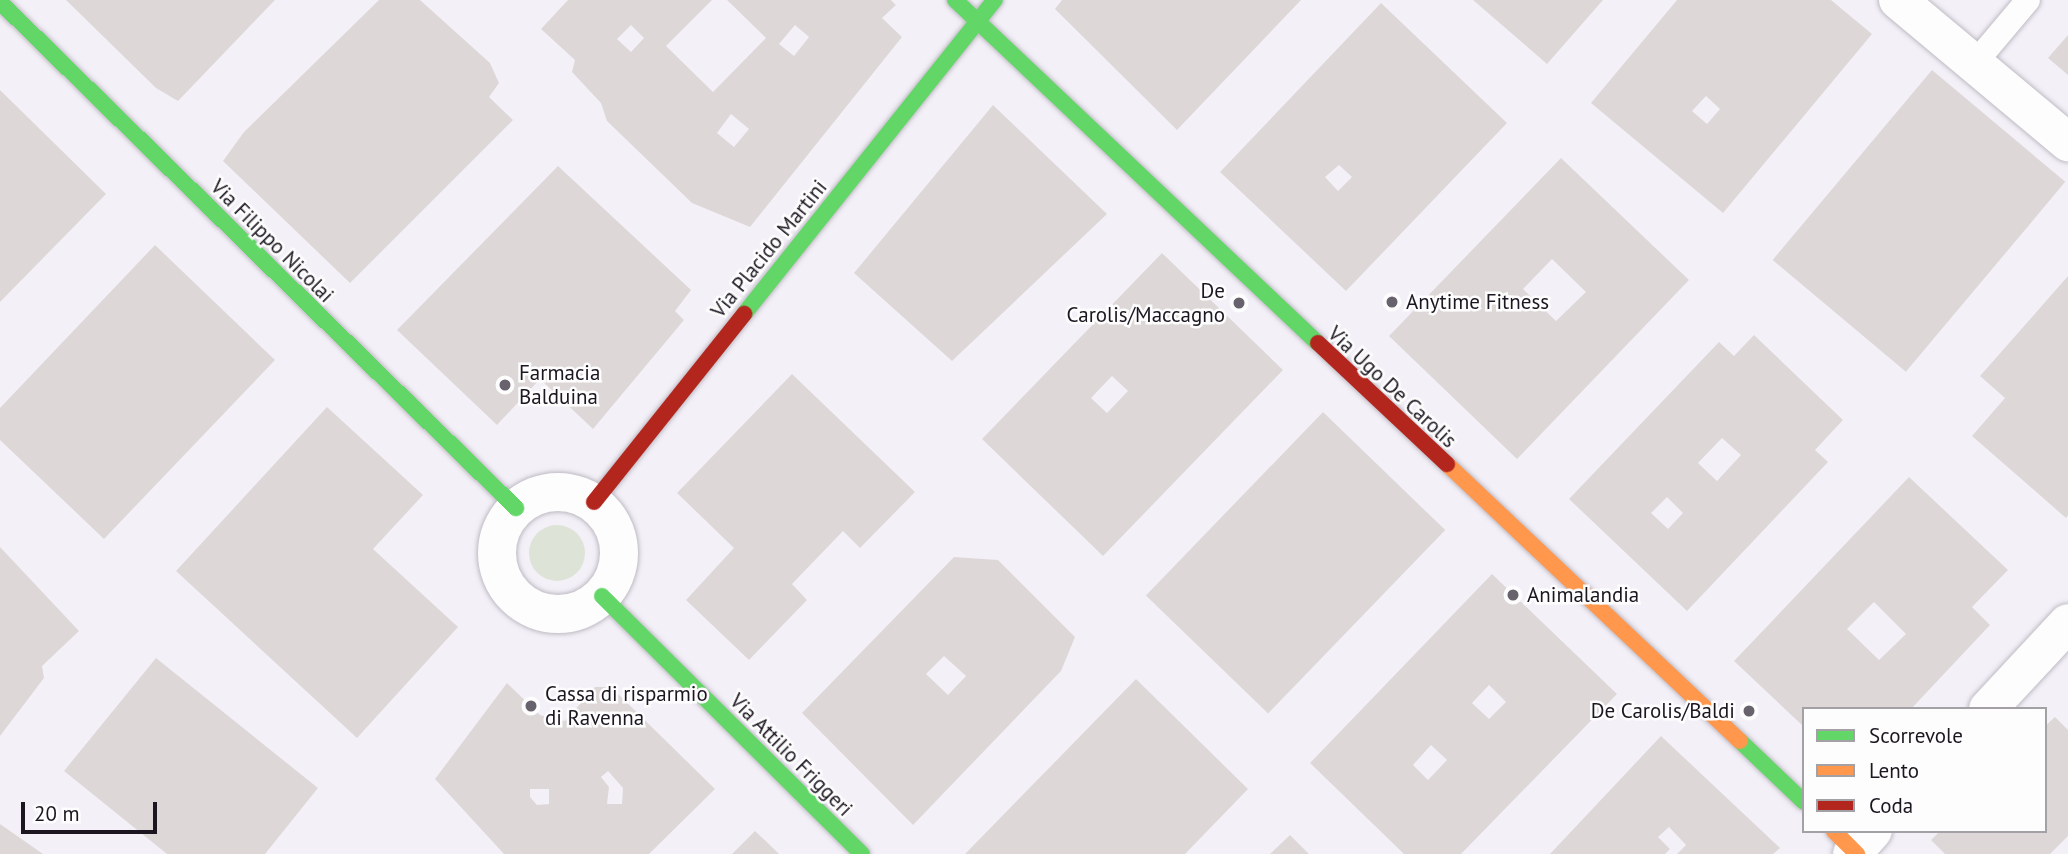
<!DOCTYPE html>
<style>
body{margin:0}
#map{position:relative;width:2068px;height:854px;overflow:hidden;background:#f4f0f8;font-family:"PT Sans",sans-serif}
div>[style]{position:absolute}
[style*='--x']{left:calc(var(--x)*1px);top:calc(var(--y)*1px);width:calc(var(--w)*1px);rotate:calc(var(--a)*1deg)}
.green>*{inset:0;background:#dde3d7}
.round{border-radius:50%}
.building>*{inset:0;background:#ddd8d7;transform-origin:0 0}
.roads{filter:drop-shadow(0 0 2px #bfbbc3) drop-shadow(0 0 2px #bfbbc3)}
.lane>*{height:24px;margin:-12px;padding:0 12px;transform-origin:12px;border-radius:12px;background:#fdfdfe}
.street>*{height:38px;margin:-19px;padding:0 19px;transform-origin:19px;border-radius:19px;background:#fdfdfe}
.street>.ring{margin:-19px;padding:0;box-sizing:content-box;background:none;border:38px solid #fdfdfe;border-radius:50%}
.fast>*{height:16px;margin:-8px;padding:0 8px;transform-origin:8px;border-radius:8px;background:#63d668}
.slow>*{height:16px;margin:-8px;padding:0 8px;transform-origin:8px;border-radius:8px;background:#ff974d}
.jam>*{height:16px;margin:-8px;padding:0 8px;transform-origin:8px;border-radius:8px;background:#b3261e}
.dots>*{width:19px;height:19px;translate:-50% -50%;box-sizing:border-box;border:4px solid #fdfdfd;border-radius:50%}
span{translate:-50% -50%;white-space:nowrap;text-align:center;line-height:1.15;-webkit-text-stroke:5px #fdfdfd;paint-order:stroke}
.street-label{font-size:21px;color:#1c1620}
.poi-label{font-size:21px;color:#1c1620}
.right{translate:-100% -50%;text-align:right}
.left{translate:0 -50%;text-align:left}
.legend{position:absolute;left:1802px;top:707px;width:245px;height:126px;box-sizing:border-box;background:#fdfdfd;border:2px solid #a3a1a5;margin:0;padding:9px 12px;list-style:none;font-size:21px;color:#1c1620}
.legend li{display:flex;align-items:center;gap:14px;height:35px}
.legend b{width:35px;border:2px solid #a3a1a5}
.scale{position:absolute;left:21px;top:802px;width:136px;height:32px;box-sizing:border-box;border:4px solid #1c1620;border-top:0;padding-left:9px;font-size:21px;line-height:24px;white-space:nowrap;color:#1c1620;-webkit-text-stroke:5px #fdfdfd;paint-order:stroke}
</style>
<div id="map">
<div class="green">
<i class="round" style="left:529px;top:525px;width:56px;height:56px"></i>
</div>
<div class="building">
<i style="clip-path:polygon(66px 0,275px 0,178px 101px,156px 88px)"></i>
<i style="clip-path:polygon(379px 0,420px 0,490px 63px,499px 83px,489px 97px,513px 120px,350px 283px,223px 161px,244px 132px)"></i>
<i style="clip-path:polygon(evenodd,568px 0,712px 0,666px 46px,713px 92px,766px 38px,727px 0,891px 0,896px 5px,882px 18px,902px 37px,750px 227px,692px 203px,607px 121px,601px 103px,572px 72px,575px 60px,541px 29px,568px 0,631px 25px,644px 38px,631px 52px,617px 39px,631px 25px,568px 0,795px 25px,809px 37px,794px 56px,779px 44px,795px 25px,568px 0,731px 114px,749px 129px,734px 147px,717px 133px,731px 114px)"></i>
<i style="clip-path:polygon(1062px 0,1301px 0,1177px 130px,1055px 9px)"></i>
<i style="clip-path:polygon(1473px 0,1603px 0,1547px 64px)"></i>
<i style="clip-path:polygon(evenodd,1677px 0,1831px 0,1872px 34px,1723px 213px,1591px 103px,1677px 0,1706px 96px,1720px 109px,1707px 124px,1692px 111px,1706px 96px)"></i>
<i style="clip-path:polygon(evenodd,1381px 3px,1507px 123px,1346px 291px,1220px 172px,1381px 3px,1339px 165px,1352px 177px,1338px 191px,1325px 177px,1339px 165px)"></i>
<i style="clip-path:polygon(2068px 35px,2068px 75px,2048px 58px)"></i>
<i style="left:1932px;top:70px;width:174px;height:248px;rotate:40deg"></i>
<i style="clip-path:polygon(0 90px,106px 194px,0 302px)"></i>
<i style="clip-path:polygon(993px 105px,1107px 214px,952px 361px,854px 273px)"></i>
<i style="clip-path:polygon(evenodd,1561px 158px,1689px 280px,1517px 459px,1389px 336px,1561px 158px,1552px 259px,1586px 292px,1556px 321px,1523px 289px,1552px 259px)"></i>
<i style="clip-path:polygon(558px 166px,691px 290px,675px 311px,684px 320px,593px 429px,540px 379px,497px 425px,397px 330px)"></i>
<i style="clip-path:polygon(155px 245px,275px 360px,104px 539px,0 440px,0 408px)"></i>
<i style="clip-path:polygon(evenodd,1162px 253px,1283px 370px,1103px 556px,982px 439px,1162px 253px,1112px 376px,1128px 391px,1107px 413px,1091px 398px,1112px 376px)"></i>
<i style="clip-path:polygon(2068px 276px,2068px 515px,2066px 518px,1972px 436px,2005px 398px,1980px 376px)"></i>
<i style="clip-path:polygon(evenodd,1754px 335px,1843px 420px,1815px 450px,1828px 462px,1687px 611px,1569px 499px,1719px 342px,1734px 356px,1754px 335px,1722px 438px,1741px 455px,1717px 481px,1698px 463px,1722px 438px,1754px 335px,1667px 497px,1683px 513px,1668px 529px,1651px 513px,1667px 497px)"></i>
<i style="clip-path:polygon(792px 374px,915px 492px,860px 548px,843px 531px,792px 584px,807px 600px,749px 660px,686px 600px,734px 548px,677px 493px)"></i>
<i style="clip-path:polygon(327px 407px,423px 495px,373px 549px,458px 627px,357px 738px,176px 571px)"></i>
<i style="left:1323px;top:412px;width:170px;height:255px;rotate:44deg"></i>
<i style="clip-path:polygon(evenodd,1909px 477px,2008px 570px,1972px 607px,1990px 625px,1911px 709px,1804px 709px,1804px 727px,1734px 661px,1909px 477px,1874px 602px,1906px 634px,1879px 660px,1847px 629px,1874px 602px)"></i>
<i style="clip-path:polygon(0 547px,79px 631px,42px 666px,44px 678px,0 736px)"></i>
<i style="clip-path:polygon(evenodd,954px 557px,998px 560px,1075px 637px,1061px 671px,913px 825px,802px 713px,954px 557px,944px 656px,966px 676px,948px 695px,926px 674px,944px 656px)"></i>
<i style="clip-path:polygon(evenodd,1492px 574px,1617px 694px,1461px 854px,1404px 854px,1310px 763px,1492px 574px,1489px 685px,1506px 702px,1489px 719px,1472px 703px,1489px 685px,1492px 574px,1431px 745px,1447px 760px,1428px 780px,1413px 765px,1431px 745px)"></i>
<i style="clip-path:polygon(156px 658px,318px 788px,265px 854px,167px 854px,64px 771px)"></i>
<i style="clip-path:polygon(1136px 679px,1248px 789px,1185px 854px,965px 854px)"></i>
<i style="clip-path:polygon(evenodd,507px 683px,540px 715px,565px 721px,595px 687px,611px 687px,715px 789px,649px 854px,504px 854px,435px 779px,507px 683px,608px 771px,623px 788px,622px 804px,607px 804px,609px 787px,601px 777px,608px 771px,507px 683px,530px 789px,549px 789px,549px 804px,537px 805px,530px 797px,530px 789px)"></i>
<i style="clip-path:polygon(2055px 717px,2068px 730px,2068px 836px,2050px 854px,1945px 854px,1931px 840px,1940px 831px,2045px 831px,2045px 726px)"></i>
<i style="clip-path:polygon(1661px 736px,1780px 848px,1773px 854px,1677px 854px,1686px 845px,1669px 827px,1658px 837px,1670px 849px,1665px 854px,1550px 854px)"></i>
<i style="clip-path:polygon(0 824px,43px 854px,0 854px)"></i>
<i style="clip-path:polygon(755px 831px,773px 848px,779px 854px,732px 854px)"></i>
<i style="clip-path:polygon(1290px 835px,1309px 854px,1270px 854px)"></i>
</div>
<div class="roads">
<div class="lane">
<i style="--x:1975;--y:63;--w:82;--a:-49.9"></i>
</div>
<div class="street">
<i style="--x:1898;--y:0;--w:222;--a:39.9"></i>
<i class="ring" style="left:497px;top:492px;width:84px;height:84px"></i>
<i style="--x:1988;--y:709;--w:117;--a:-47.1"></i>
<i style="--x:1852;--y:854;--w:31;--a:-48"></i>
</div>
<div class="fast">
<i style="--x:955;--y:0;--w:499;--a:43.4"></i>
<i style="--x:0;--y:2;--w:723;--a:44.44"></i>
<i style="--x:744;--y:314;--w:402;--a:-51.4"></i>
<i style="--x:602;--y:596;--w:366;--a:44.8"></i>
<i style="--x:1740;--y:741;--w:88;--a:43.6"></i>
</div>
<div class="slow">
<i style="--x:1447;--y:464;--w:403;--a:43.4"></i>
<i style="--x:1834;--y:831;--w:33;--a:45"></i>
</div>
<div class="jam">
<i style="--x:1318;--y:343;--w:177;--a:43.2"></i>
<i style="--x:594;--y:502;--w:241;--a:-51.4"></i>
</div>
</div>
<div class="dots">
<i style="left:1392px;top:302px;background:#68626c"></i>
<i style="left:1239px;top:303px;background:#68626c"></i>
<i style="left:505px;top:385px;background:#68626c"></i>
<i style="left:1513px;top:595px;background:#68626c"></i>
<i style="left:531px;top:706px;background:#68626c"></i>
<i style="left:1749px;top:711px;background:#68626c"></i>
</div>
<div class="street-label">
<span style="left:272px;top:241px;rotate:45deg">Via Filippo Nicolai</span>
<span style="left:769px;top:249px;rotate:-51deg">Via Placido Martini</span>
<span style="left:1392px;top:387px;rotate:43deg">Via Ugo De Carolis</span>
<span style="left:791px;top:755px;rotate:45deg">Via Attilio Friggeri</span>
</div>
<div class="poi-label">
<span class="right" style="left:1225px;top:303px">De<br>Carolis/Maccagno</span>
<span class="left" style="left:1406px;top:302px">Anytime Fitness</span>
<span class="left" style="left:519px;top:385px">Farmacia<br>Balduina</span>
<span class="left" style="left:1527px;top:595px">Animalandia</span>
<span class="left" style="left:545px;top:706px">Cassa di risparmio<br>di Ravenna</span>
<span class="right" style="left:1735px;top:711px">De Carolis/Baldi</span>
</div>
<ul class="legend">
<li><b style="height:9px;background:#63d668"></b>Scorrevole</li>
<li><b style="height:9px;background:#ff974d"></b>Lento</li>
<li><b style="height:9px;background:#b3261e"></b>Coda</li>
</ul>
<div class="scale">20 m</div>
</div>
